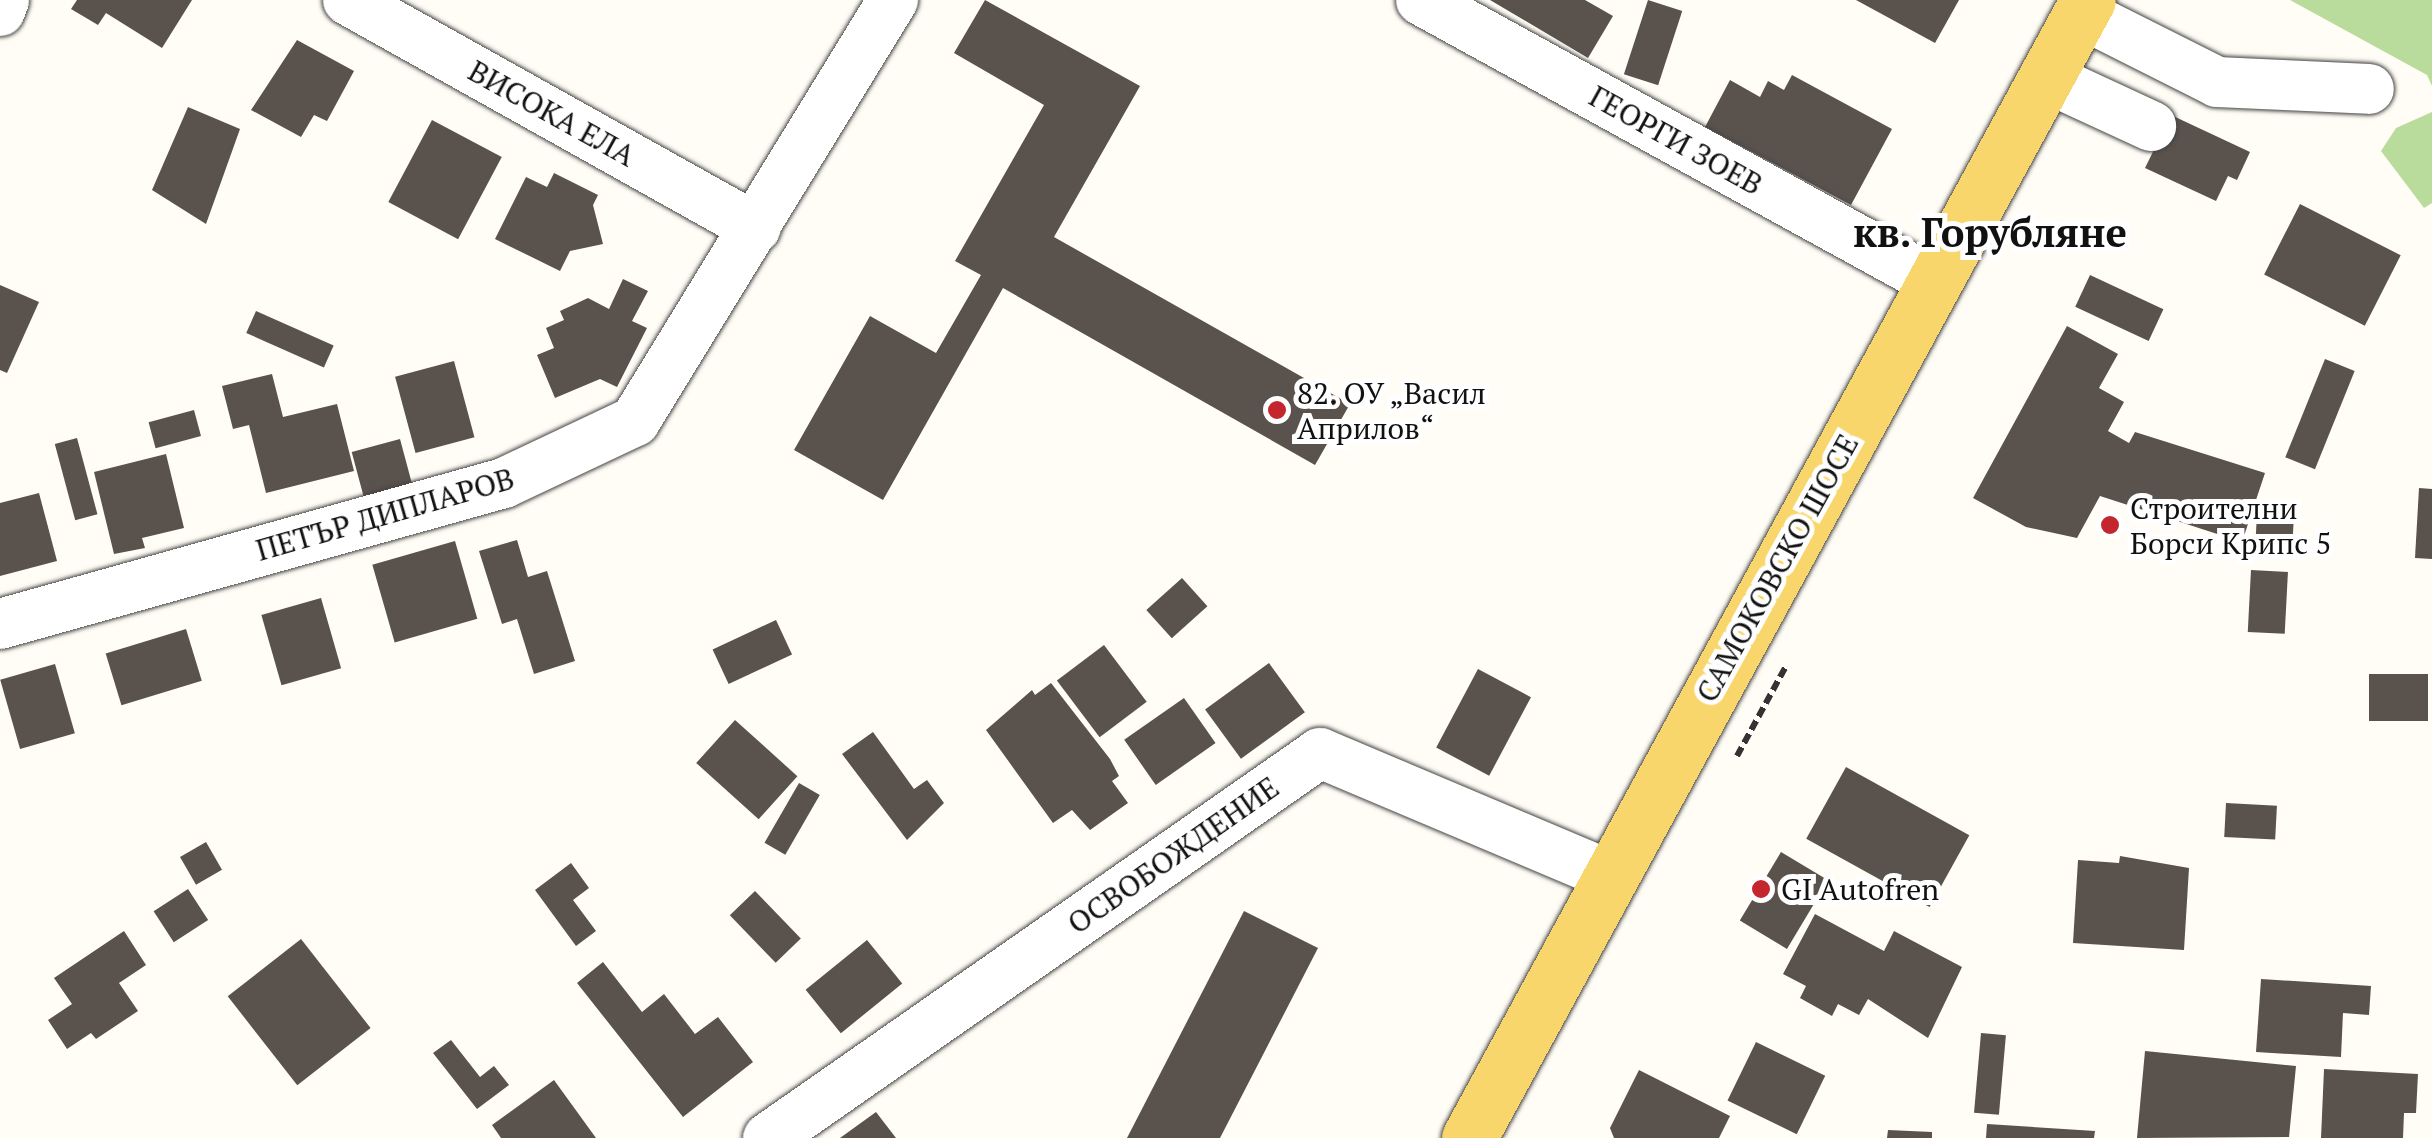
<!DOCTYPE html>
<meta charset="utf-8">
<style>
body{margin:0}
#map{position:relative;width:2432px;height:1138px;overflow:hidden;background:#fffdf5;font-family:"PT Serif",serif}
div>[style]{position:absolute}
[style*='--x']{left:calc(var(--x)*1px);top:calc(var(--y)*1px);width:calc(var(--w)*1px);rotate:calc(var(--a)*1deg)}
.forest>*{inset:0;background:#b9dc9c}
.building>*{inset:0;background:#5a524d;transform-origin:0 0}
.path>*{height:6px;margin-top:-3px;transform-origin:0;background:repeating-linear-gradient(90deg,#333 0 10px,transparent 0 15px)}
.roads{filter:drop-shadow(0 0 2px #444) drop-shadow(0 0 2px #444)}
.minor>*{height:50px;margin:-25px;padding:0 25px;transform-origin:25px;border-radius:25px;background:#fff}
.major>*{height:55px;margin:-27.5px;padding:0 27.5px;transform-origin:27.5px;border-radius:27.5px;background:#f9d66b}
.dots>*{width:28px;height:28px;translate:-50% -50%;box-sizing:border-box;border:5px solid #fff;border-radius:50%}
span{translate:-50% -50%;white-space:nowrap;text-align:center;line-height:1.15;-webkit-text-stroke:10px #fff;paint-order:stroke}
.street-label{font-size:30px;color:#111}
.poi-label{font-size:30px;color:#111}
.left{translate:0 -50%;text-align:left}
.district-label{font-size:40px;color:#111;font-weight:700}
</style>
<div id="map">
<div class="forest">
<i style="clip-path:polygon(2290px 0,2432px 0,2432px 86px,2427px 75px)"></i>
<i style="clip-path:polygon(2432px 112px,2432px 203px,2424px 208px,2381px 151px,2396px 128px)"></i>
</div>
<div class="building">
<i style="clip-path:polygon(77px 0,192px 0,162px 48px,106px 13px,98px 25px,71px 9px)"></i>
<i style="clip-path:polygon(985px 0,1140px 86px,1054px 237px,1350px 404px,1315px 465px,1003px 288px,883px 500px,794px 450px,870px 316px,936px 353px,981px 275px,955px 261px,1044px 105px,954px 53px)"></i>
<i style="clip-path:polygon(1490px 0,1585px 0,1613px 16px,1588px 58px)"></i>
<i style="left:1648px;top:0;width:36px;height:78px;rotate:18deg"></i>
<i style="clip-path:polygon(1856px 0,1959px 0,1935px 43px)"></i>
<i style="clip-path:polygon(297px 40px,354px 71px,327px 121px,314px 115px,301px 137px,251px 110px)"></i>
<i style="clip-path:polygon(1792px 75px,1892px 129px,1851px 205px,1705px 127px,1730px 80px,1760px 97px,1768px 81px,1784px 90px)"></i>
<i style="clip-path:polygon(188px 107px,240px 129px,206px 224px,152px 190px)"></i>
<i style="clip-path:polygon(2171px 115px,2250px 152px,2237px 180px,2228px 176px,2216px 201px,2145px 168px)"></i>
<i style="left:432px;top:120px;width:79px;height:93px;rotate:28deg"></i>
<i style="clip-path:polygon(554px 173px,598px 195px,593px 205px,603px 244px,570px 251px,560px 271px,495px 239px,526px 177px,547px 187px)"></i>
<i style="left:2300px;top:204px;width:113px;height:79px;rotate:27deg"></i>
<i style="left:2090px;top:275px;width:81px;height:35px;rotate:25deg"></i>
<i style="clip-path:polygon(623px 279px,648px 291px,632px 321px,647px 328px,617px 387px,600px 379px,555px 398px,537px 355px,554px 348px,546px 328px,564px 320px,560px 311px,588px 298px,609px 309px)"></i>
<i style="clip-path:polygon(0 285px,39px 302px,7px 373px,0 370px)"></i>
<i style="left:256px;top:311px;width:85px;height:24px;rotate:24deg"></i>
<i style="clip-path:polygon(2067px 326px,2118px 354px,2099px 388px,2124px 402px,2108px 431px,2129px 443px,2135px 432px,2265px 473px,2242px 542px,2100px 496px,2077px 538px,2026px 527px,1973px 498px)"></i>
<i style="left:2325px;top:359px;width:32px;height:106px;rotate:22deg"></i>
<i style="left:454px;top:361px;width:79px;height:61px;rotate:75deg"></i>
<i style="clip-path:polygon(272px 374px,283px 417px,337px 404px,354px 471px,266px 493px,249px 425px,233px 429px,222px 386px)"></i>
<i style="left:194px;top:410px;width:27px;height:47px;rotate:75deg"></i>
<i style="left:77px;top:438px;width:79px;height:23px;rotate:75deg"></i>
<i style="left:400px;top:439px;width:51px;height:50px;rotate:75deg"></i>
<i style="clip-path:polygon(166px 454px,184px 528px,142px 538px,145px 548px,114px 554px,94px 472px)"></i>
<i style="clip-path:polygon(2419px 488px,2432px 489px,2432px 559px,2415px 558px)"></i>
<i style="clip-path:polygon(39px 493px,57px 561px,0 576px,0 503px)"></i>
<i style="left:2257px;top:513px;width:37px;height:44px;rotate:3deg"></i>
<i style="clip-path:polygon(517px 540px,528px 577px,547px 571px,575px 661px,534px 674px,517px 619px,502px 624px,479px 551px)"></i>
<i style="left:455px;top:541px;width:81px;height:86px;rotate:74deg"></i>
<i style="left:2251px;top:570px;width:37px;height:62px;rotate:3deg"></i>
<i style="left:1182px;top:578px;width:38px;height:48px;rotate:48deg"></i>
<i style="left:321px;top:598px;width:73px;height:62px;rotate:74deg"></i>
<i style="left:776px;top:620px;width:38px;height:70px;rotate:65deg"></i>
<i style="left:186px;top:629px;width:54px;height:84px;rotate:73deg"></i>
<i style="left:1104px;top:645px;width:71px;height:59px;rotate:53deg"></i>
<i style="left:1269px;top:663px;width:61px;height:79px;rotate:54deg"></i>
<i style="left:55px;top:664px;width:72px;height:57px;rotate:74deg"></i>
<i style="left:1478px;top:669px;width:60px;height:89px;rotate:28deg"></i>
<i style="left:2369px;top:674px;width:59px;height:47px"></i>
<i style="clip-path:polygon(1051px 683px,1110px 759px,1119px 776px,1112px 781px,1128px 803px,1090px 830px,1072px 810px,1053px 823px,986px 730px,1032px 690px,1035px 695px)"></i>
<i style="left:1184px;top:698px;width:55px;height:73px;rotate:55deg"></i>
<i style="left:735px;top:720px;width:84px;height:58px;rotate:42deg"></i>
<i style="clip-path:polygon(873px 732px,914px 789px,927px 780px,944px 803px,907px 840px,842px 754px)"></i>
<i style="left:1846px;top:767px;width:141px;height:82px;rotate:29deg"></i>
<i style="left:799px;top:783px;width:24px;height:69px;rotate:30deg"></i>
<i style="left:2226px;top:803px;width:51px;height:34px;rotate:3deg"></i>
<i style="left:206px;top:842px;width:32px;height:30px;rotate:60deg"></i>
<i style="left:1781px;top:852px;width:55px;height:80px;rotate:31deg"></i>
<i style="clip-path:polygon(2120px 856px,2189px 868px,2184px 950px,2073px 943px,2078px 860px,2119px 863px)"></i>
<i style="clip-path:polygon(571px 863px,589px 888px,573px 900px,596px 931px,576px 946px,535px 890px)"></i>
<i style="left:188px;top:889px;width:37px;height:41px;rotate:57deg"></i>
<i style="left:755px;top:891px;width:66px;height:35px;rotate:46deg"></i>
<i style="clip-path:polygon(1244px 911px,1318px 948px,1220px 1138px,1127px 1138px)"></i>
<i style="clip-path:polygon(1815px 914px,1884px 951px,1894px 931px,1962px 967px,1928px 1038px,1868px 999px,1859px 1015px,1838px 1004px,1832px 1016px,1800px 998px,1806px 986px,1783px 974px)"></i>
<i style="clip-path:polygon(124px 931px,146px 965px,119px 983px,138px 1011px,96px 1039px,91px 1033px,67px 1049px,48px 1020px,72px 1004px,54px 978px)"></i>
<i style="left:301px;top:939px;width:113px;height:93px;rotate:52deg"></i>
<i style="left:867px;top:940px;width:56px;height:79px;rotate:51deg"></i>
<i style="clip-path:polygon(603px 962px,642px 1012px,664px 994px,695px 1034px,718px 1017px,753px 1062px,683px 1117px,577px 983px)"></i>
<i style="clip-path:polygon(2261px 979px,2371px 986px,2369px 1015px,2343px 1013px,2341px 1057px,2256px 1052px)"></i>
<i style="left:1981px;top:1033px;width:25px;height:80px;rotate:5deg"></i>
<i style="clip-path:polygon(451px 1040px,480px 1077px,494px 1066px,509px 1085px,477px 1109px,433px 1053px)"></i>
<i style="left:1756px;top:1042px;width:77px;height:65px;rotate:26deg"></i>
<i style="clip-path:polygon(2145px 1051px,2296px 1066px,2289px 1137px,2137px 1138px)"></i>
<i style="clip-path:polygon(2324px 1069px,2418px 1074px,2416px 1113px,2404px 1113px,2403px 1138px,2321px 1138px)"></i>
<i style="clip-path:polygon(1639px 1070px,1730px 1116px,1719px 1138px,1614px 1138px,1610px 1128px)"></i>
<i style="clip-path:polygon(554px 1080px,596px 1138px,501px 1138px,492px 1125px)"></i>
<i style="clip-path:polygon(876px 1112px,896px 1138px,840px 1138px)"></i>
<i style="clip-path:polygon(1987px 1124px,2095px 1131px,2094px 1138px,1986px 1138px)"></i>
<i style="clip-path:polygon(1888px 1130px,1932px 1132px,1932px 1138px,1887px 1138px)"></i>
</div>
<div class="path">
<i style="--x:1737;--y:756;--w:102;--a:-61.4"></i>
</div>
<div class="roads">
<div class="minor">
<i style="--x:348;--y:0;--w:467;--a:29.2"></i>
<i style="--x:1421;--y:0;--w:582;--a:28.77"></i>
<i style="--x:0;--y:11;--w:12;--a:-70"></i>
<i style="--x:2080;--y:13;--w:153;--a:26.7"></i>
<i style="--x:2217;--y:82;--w:152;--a:2.6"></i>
<i style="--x:2045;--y:77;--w:117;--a:24.8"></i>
<i style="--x:0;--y:624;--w:523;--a:-15.63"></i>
<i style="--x:504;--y:483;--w:145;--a:-25.3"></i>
<i style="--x:635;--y:421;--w:494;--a:-58.5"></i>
<i style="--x:768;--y:1138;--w:673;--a:-34.89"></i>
<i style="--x:1320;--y:753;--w:316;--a:22.9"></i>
</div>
<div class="major">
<i style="--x:1469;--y:1138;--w:1295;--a:-61.46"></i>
</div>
</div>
<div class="dots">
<i style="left:1277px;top:410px;background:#c4262e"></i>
<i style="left:2110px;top:525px;background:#c4262e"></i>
<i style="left:1761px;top:889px;background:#c4262e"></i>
</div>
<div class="street-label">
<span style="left:552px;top:113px;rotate:29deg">ВИСОКА ЕЛА</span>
<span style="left:1676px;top:140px;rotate:29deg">ГЕОРГИ ЗОЕВ</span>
<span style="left:385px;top:514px;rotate:-16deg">ПЕТЪР ДИПЛАРОВ</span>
<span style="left:1777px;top:568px;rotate:-61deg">САМОКОВСКО ШОСЕ</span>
<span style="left:1173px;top:855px;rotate:-35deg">ОСВОБОЖДЕНИЕ</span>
</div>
<div class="poi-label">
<span class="left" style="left:1297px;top:410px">82. ОУ „Васил<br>Априлов“</span>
<span class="left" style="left:2130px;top:525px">Строителни<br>Борси Крипс 5</span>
<span class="left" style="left:1781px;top:889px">GI Autofren</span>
</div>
<div class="district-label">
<span style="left:1990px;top:232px">кв. Горубляне</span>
</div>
</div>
